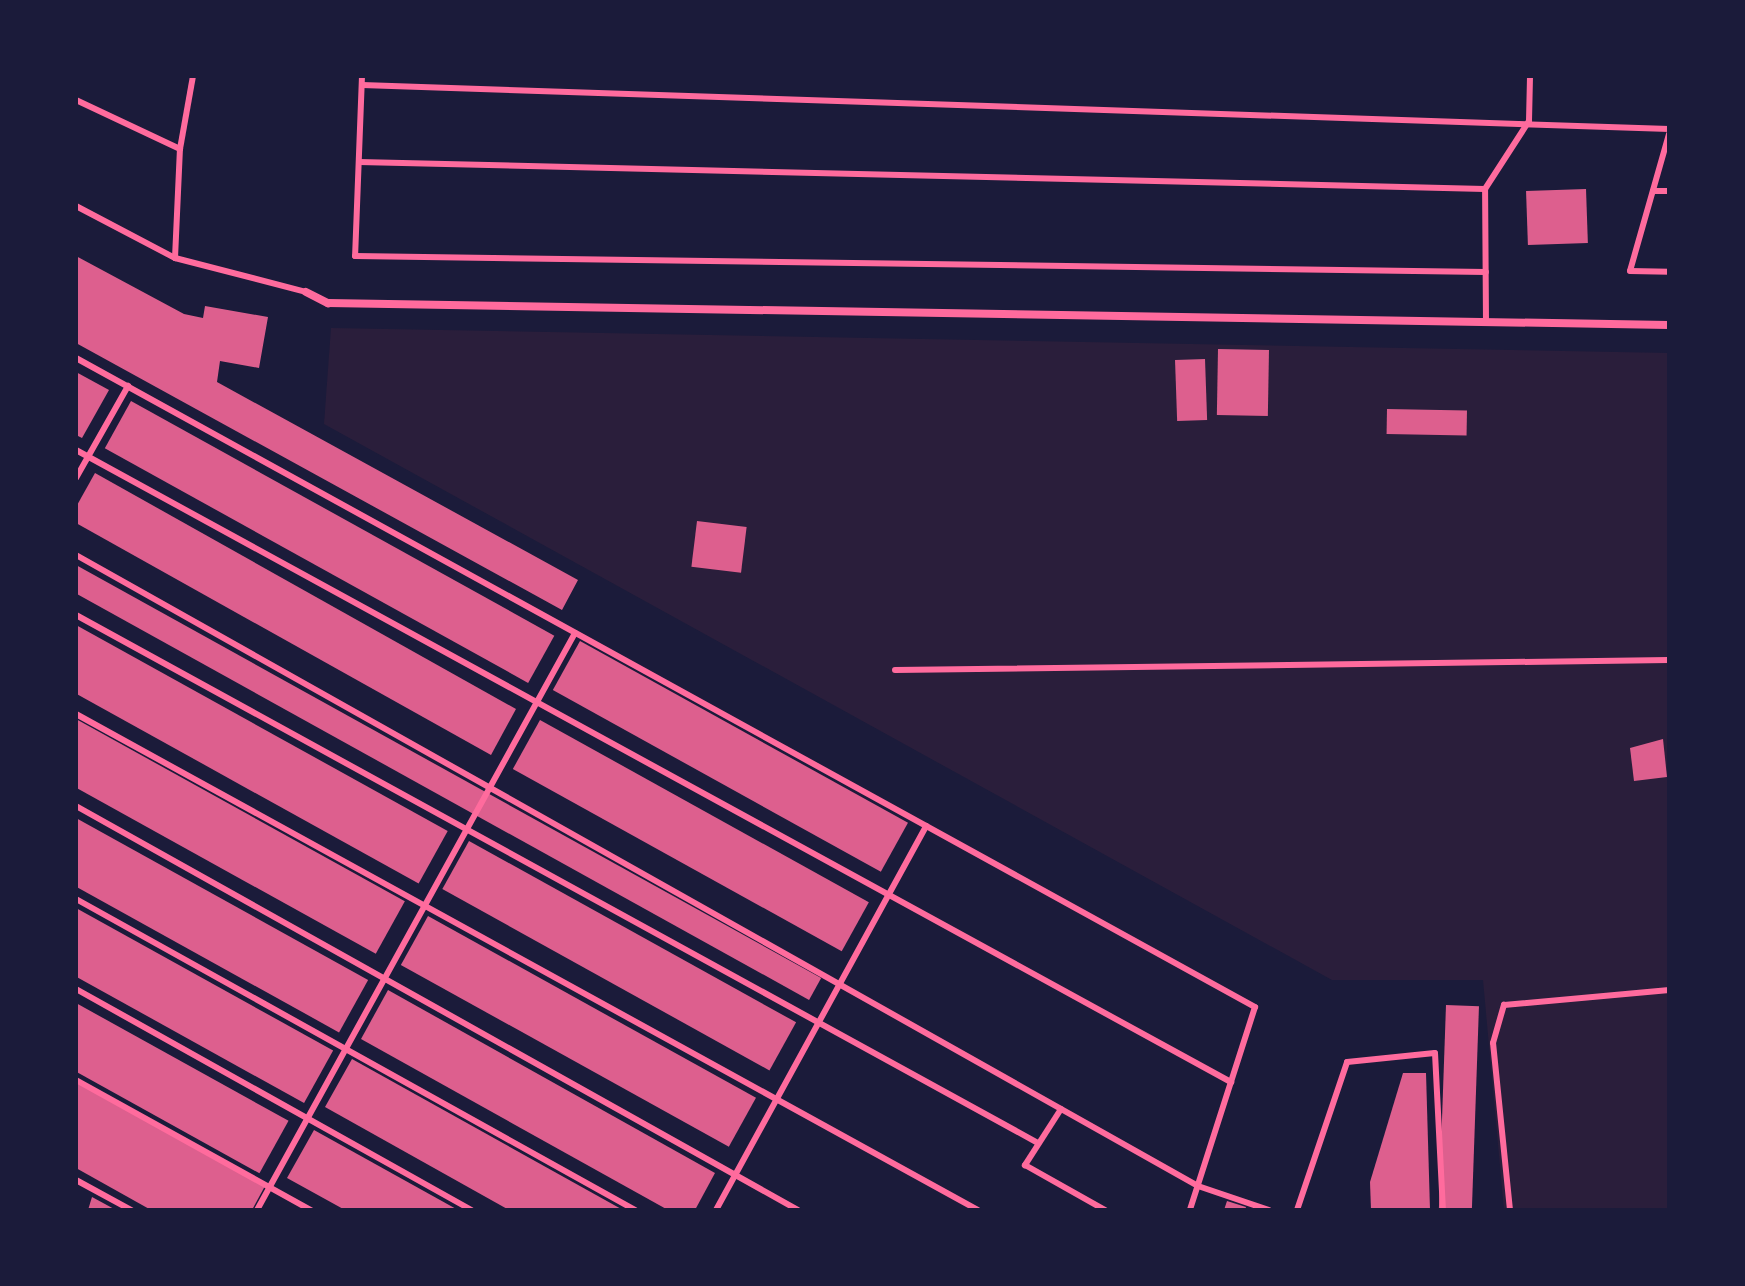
<!DOCTYPE html>
<style>
body{margin:0}
#map{position:relative;width:1745px;height:1286px;overflow:hidden;background:#1b1b3a;font-family:"PT Sans Narrow",sans-serif}
div>[style]{position:absolute}
[style*='--x']{left:calc(var(--x)*1px);top:calc(var(--y)*1px);width:calc(var(--w)*1px);rotate:calc(var(--a)*1deg)}
.green>*{inset:0;background:#2a1e3b}
.building>*{inset:0;background:#dd5f8e;transform-origin:0 0}
.service>*{height:6px;margin:-3px;padding:0 3px;transform-origin:3px;border-radius:3px;background:#ff6b9d}
.minor>*{height:8px;margin:-4px;padding:0 4px;transform-origin:4px;border-radius:4px;background:#ff6b9d}
span{translate:-50% -50%;white-space:nowrap;text-align:center;line-height:1.15;-webkit-text-stroke:6px #1b1b3a;paint-order:stroke}
.frame{position:absolute;inset:0;border:78px solid #1b1b3a;pointer-events:none}
</style>
<div id="map">
<div class="green">
<i style="clip-path:polygon(331px 328px,1669px 353px,1669px 1210px,1504px 1210px,1483px 980px,1332px 980px,324px 424px)"></i>
</div>
<div class="building">
<i style="left:1586px;top:189px;width:54px;height:60px;rotate:88deg"></i>
<i style="clip-path:polygon(76px 256px,184px 314px,203px 318px,205px 306px,268px 317px,259px 368px,220px 361px,217px 382px,578px 580px,562px 610px,76px 343px)"></i>
<i style="left:1218px;top:349px;width:51px;height:66px;rotate:1deg"></i>
<i style="left:1205px;top:359px;width:61px;height:30px;rotate:88deg"></i>
<i style="clip-path:polygon(76px 372px,109px 390px,82px 438px,76px 435px)"></i>
<i style="left:131px;top:401px;width:484px;height:54px;rotate:29deg"></i>
<i style="left:1387px;top:409px;width:80px;height:25px;rotate:1deg"></i>
<i style="clip-path:polygon(95px 473px,516px 709px,491px 755px,76px 523px,76px 507px)"></i>
<i style="left:697px;top:521px;width:50px;height:46px;rotate:7deg"></i>
<i style="left:76px;top:565px;width:852px;height:25px;rotate:29deg"></i>
<i style="left:76px;top:625px;width:425px;height:60px;rotate:29deg"></i>
<i style="left:580px;top:641px;width:375px;height:56px;rotate:29deg"></i>
<i style="left:76px;top:719px;width:376px;height:60px;rotate:29deg"></i>
<i style="left:540px;top:720px;width:376px;height:56px;rotate:29deg"></i>
<i style="clip-path:polygon(1663px 739px,1667px 777px,1634px 781px,1630px 748px)"></i>
<i style="left:76px;top:818px;width:334px;height:60px;rotate:29deg"></i>
<i style="left:469px;top:841px;width:374px;height:55px;rotate:29deg"></i>
<i style="left:76px;top:908px;width:294px;height:60px;rotate:29deg"></i>
<i style="left:428px;top:916px;width:375px;height:56px;rotate:29deg"></i>
<i style="clip-path:polygon(388px 990px,715px 1173px,695px 1210px,668px 1210px,361px 1039px)"></i>
<i style="left:76px;top:1003px;width:243px;height:60px;rotate:29deg"></i>
<i style="left:1446px;top:1005px;width:33px;height:205px;rotate:2deg"></i>
<i style="clip-path:polygon(352px 1059px,623px 1210px,509px 1210px,325px 1107px)"></i>
<i style="clip-path:polygon(1403px 1073px,1426px 1073px,1430px 1210px,1371px 1210px,1370px 1182px)"></i>
<i style="clip-path:polygon(76px 1081px,265px 1186px,252px 1210px,151px 1210px,76px 1168px)"></i>
<i style="clip-path:polygon(314px 1130px,458px 1210px,345px 1210px,287px 1178px)"></i>
<i style="clip-path:polygon(92px 1197px,116px 1210px,88px 1210px)"></i>
<i style="clip-path:polygon(1227px 1201px,1246px 1207px,1245px 1210px,1224px 1210px)"></i>
</div>
<div class="service">
<i style="--x:362;--y:76;--w:180;--a:92.2"></i>
<i style="--x:355;--y:256;--w:1131;--a:0.81"></i>
<i style="--x:362;--y:85;--w:1308;--a:1.93"></i>
<i style="--x:76;--y:100;--w:115;--a:25.2"></i>
<i style="--x:1669;--y:134;--w:142;--a:105.9"></i>
<i style="--x:1630;--y:271;--w:39;--a:1"></i>
<i style="--x:359;--y:162;--w:1126;--a:1.37"></i>
<i style="--x:1653;--y:191;--w:16;--a:0"></i>
<i style="--x:76;--y:206;--w:112;--a:27.7"></i>
<i style="--x:175;--y:258;--w:135;--a:14.5"></i>
<i style="--x:175;--y:258;--w:109;--a:-87.4"></i>
<i style="--x:180;--y:149;--w:74;--a:-79.9"></i>
<i style="--x:1486;--y:322;--w:133;--a:-90.4"></i>
<i style="--x:1485;--y:189;--w:81;--a:-57.1"></i>
<i style="--x:1529;--y:121;--w:45;--a:-88.7"></i>
<i style="--x:76;--y:358;--w:1346;--a:28.83"></i>
<i style="--x:1255;--y:1007;--w:213;--a:107.8"></i>
<i style="--x:76;--y:450;--w:1317;--a:28.69"></i>
<i style="--x:76;--y:478;--w:106;--a:-60.5"></i>
<i style="--x:76;--y:555;--w:1287;--a:29.35"></i>
<i style="--x:1198;--y:1186;--w:75;--a:18.7"></i>
<i style="--x:76;--y:615;--w:1097;--a:28.76"></i>
<i style="--x:895;--y:670;--w:774;--a:-0.74"></i>
<i style="--x:76;--y:714;--w:1029;--a:28.81"></i>
<i style="--x:76;--y:806;--w:827;--a:29.23"></i>
<i style="--x:76;--y:899;--w:640;--a:29.09"></i>
<i style="--x:76;--y:989;--w:453;--a:29.2"></i>
<i style="--x:76;--y:1080;--w:269;--a:29"></i>
<i style="--x:1061;--y:1109;--w:67;--a:122.7"></i>
<i style="--x:1025;--y:1165;--w:92;--a:29.4"></i>
<i style="--x:76;--y:1180;--w:63;--a:28.6"></i>
<i style="--x:257;--y:1210;--w:659;--a:-61.14"></i>
<i style="--x:716;--y:1210;--w:438;--a:-61.3"></i>
<i style="--x:1297;--y:1210;--w:156;--a:-71.3"></i>
<i style="--x:1347;--y:1062;--w:88;--a:-5.8"></i>
<i style="--x:1435;--y:1053;--w:157;--a:87.1"></i>
<i style="--x:1510;--y:1210;--w:168;--a:-95.8"></i>
<i style="--x:1493;--y:1043;--w:40;--a:-74"></i>
<i style="--x:1504;--y:1005;--w:166;--a:-5.2"></i>
</div>
<div class="minor">
<i style="--x:306;--y:292;--w:25;--a:27"></i>
<i style="--x:328;--y:303;--w:1341;--a:0.94"></i>
</div>
<div class="frame"></div>
</div>
